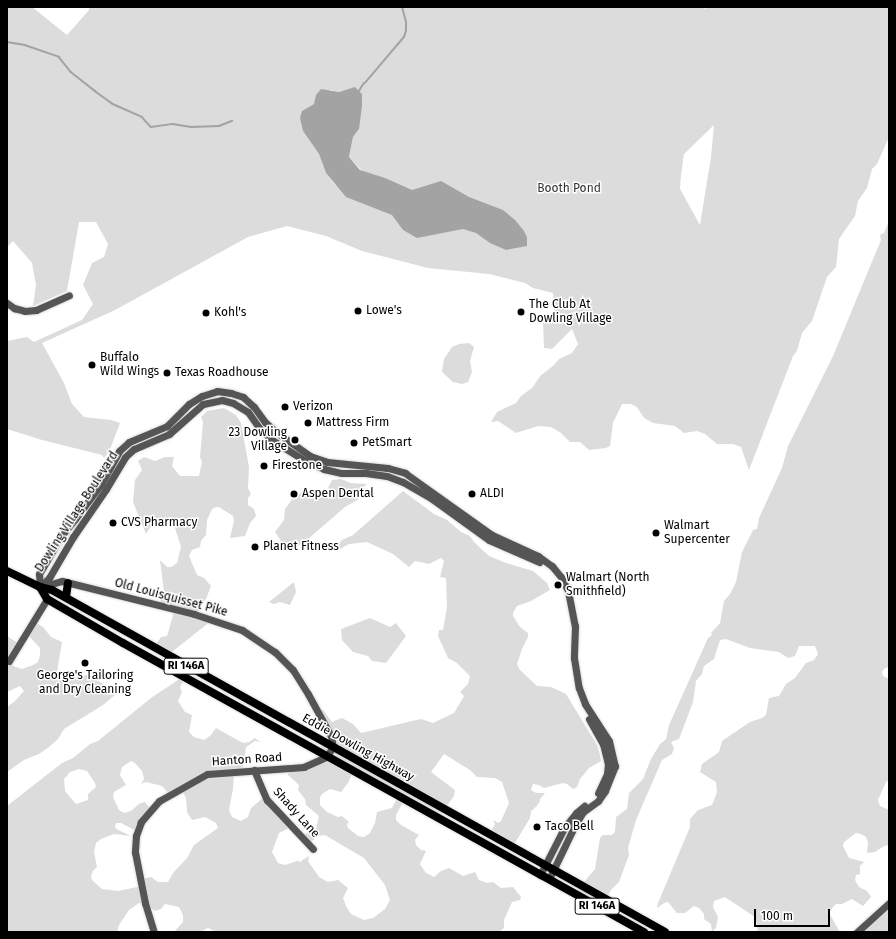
<!DOCTYPE html>
<style>
body{margin:0}
#map{position:relative;width:896px;height:939px;overflow:hidden;background:#fff;font-family:"Fira Sans",sans-serif}
div>[style]{position:absolute}
[style*='--x']{left:calc(var(--x)*1px);top:calc(var(--y)*1px);width:calc(var(--w)*1px);rotate:calc(var(--a)*1deg)}
.green>*{inset:0;background:#dcdcdc}
.water>*{inset:0;background:#a3a3a3}
.stream>*{height:1.5px;margin:-0.75px;padding:0 0.75px;transform-origin:0.75px;border-radius:0.75px;background:#a3a3a3}
.roads{filter:drop-shadow(0 0 1px #dbdbdb) drop-shadow(0 0 1px #dbdbdb)}
.minor>*{height:7px;margin:-3.5px;padding:0 3.5px;transform-origin:3.5px;border-radius:3.5px;background:#555}
.major>*{height:8px;margin:-4px;padding:0 4px;transform-origin:4px;border-radius:4px;background:#000}
.dots>*{width:11px;height:11px;translate:-50% -50%;box-sizing:border-box;border:2px solid #fff;border-radius:50%}
span{translate:-50% -50%;white-space:nowrap;text-align:center;line-height:1.15;-webkit-text-stroke:3px #fff;paint-order:stroke}
.shield-label span{padding:1px 3px;background:#fff;border:1px solid;border-radius:3px;-webkit-text-stroke-width:0}
.shield-label{font-size:11px;color:#000;font-weight:700}
.park-label{font-size:12px;color:#333}
.poi-label{font-size:12px;color:#000}
.left{translate:0 -50%;text-align:left}
.right{translate:-100% -50%;text-align:right}
.street-label{font-size:12px;color:#000}
.frame{position:absolute;inset:0;border:8px solid #000;pointer-events:none}
.scale{position:absolute;left:754px;top:909px;width:76px;height:18px;box-sizing:border-box;border:2px solid #000;border-top:0;padding-left:5px;font-size:12px;line-height:14px;white-space:nowrap;color:#000;-webkit-text-stroke:3px #fff;paint-order:stroke}
</style>
<div id="map">
<div class="green">
<i style="clip-path:polygon(evenodd,7px 7px,32px 7px,67px 35px,89px 10px,89px 7px,705px 7px,704px 9px,709px 7px,889px 7px,889px 137px,877px 164px,872px 169px,867px 188px,858px 201px,855px 216px,839px 239px,836px 267px,827px 277px,812px 321px,802px 333px,797px 351px,793px 356px,749px 470px,741px 447px,733px 444px,717px 444px,705px 434px,697px 431px,684px 433px,675px 426px,653px 423px,644px 418px,637px 407px,631px 404px,622px 404px,613px 423px,610px 446px,606px 448px,589px 450px,580px 442px,570px 442px,561px 433px,551px 427px,538px 426px,516px 433px,498px 421px,491px 422px,497px 412px,516px 403px,521px 396px,532px 388px,541px 375px,553px 366px,559px 359px,572px 353px,578px 344px,572px 329px,552px 349px,544px 348px,543px 323px,555px 312px,553px 293px,533px 288px,525px 283px,489px 274px,428px 268px,362px 251px,326px 236px,287px 226px,248px 237px,115px 310px,42px 343px,64px 383px,72px 404px,84px 417px,111px 420px,120px 423px,109px 452px,104px 458px,102px 455px,42px 440px,7px 429px,7px 341px,27px 337px,34px 342px,82px 320px,93px 304px,83px 285px,92px 263px,104px 257px,108px 244px,96px 222px,79px 222px,67px 291px,33px 306px,36px 285px,32px 263px,13px 241px,7px 247px,7px 7px,350px 89px,359px 129px,353px 137px,349px 157px,364px 173px,336px 186px,326px 173px,319px 154px,303px 131px,302px 111px,314px 104px,330px 90px,339px 92px,350px 89px,7px 7px,714px 125px,711px 157px,700px 225px,680px 189px,681px 175px,684px 154px,714px 125px)"></i>
<i style="clip-path:polygon(889px 221px,889px 667px,885px 668px,882px 672px,883px 676px,889px 679px,889px 780px,886px 782px,878px 800px,880px 806px,889px 810px,889px 845px,884px 846px,875px 852px,867px 853px,868px 843px,866px 837px,861px 834px,856px 833px,844px 842px,843px 846px,849px 858px,864px 862px,860px 866px,860px 874px,856px 875px,855px 880px,859px 887px,867px 891px,871px 897px,863px 906px,852px 899px,842px 904px,836px 904px,832px 908px,829px 913px,840px 932px,758px 932px,755px 917px,725px 897px,714px 901px,713px 907px,718px 917px,716px 928px,712px 932px,711px 924px,704px 919px,704px 914px,699px 908px,694px 906px,685px 913px,677px 913px,668px 902px,664px 903px,657px 908px,658px 903px,690px 827px,690px 819px,698px 810px,712px 805px,717px 792px,716px 782px,700px 772px,702px 764px,719px 752px,722px 741px,750px 722px,762px 718px,766px 715px,769px 698px,779px 696px,786px 684px,795px 678px,806px 663px,814px 660px,818px 654px,815px 646px,799px 646px,795px 656px,788px 658px,779px 652px,750px 648px,726px 639px,720px 640px,714px 659px,704px 666px,702px 674px,696px 681px,693px 702px,679px 739px,671px 742px,674px 748px,672px 754px,662px 760px,636px 820px,628px 848px,629px 855px,619px 882px,611px 890px,600px 909px,574px 894px,595px 869px,600px 838px,603px 835px,612px 835px,615px 832px,616px 817px,627px 809px,629px 793px,643px 779px,651px 759px,660px 744px,666px 739px,669px 725px,708px 638px,712px 635px,711px 633px,720px 623px,724px 601px,730px 594px,736px 582px,742px 552px,753px 530px,757px 529px,759px 518px,782px 468px,788px 446px,833px 356px,881px 240px,880px 235px,884px 233px)"></i>
<i style="clip-path:polygon(469px 343px,474px 347px,470px 361px,472px 372px,468px 382px,462px 384px,453px 382px,442px 372px,444px 359px,452px 347px,459px 344px)"></i>
<i style="clip-path:polygon(224px 408px,236px 415px,241px 423px,249px 467px,248px 488px,251px 494px,248px 498px,248px 505px,254px 509px,256px 516px,250px 523px,245px 536px,230px 538px,234px 521px,233px 516px,219px 507px,216px 507px,212px 509px,207px 520px,206px 535px,201px 541px,200px 547px,192px 550px,189px 556px,197px 575px,204px 578px,211px 586px,206px 599px,200px 604px,198px 616px,211px 621px,168px 655px,154px 647px,161px 637px,167px 636px,174px 612px,159px 605px,164px 592px,160px 560px,167px 567px,171px 567px,177px 563px,181px 547px,175px 528px,169px 523px,155px 524px,149px 529px,146px 534px,133px 502px,135px 480px,142px 470px,138px 461px,144px 457px,155px 461px,165px 457px,174px 457px,172px 466px,180px 476px,199px 476px,202px 462px,200px 457px,203px 422px,201px 417px,207px 411px)"></i>
<i style="clip-path:polygon(341px 479px,351px 483px,367px 484px,359px 491px,359px 499px,345px 507px,301px 545px,285px 547px,275px 532px,284px 520px,285px 509px,293px 498px,305px 490px,321px 493px,327px 490px,332px 480px)"></i>
<i style="clip-path:polygon(evenodd,403px 491px,434px 514px,447px 520px,461px 532px,470px 536px,474px 542px,489px 556px,506px 563px,533px 571px,547px 583px,550px 590px,531px 601px,517px 606px,513px 613px,513px 616px,520px 627px,528px 633px,528px 637px,522px 649px,517px 664px,520px 670px,537px 686px,551px 687px,566px 694px,597px 745px,600px 755px,601px 761px,589px 768px,580px 779px,577px 787px,573px 789px,567px 784px,563px 783px,544px 788px,539px 785px,533px 784px,531px 790px,536px 793px,545px 793px,540px 799px,539px 804px,537px 803px,538px 805px,531px 811px,530px 818px,512px 848px,489px 835px,495px 824px,493px 820px,498px 823px,501px 821px,509px 803px,502px 782px,495px 778px,477px 777px,470px 770px,444px 754px,431px 772px,455px 790px,454px 796px,441px 814px,407px 795px,396px 815px,396px 820px,401px 825px,419px 835px,415px 840px,416px 845px,421px 850px,426px 851px,420px 864px,426px 873px,434px 877px,441px 871px,449px 868px,463px 876px,475px 872px,479px 880px,487px 883px,493px 882px,501px 888px,513px 887px,521px 897px,520px 900px,512px 902px,504px 920px,504px 928px,499px 932px,216px 932px,208px 928px,200px 932px,174px 932px,183px 922px,183px 915px,179px 907px,165px 904px,161px 909px,155px 911px,146px 904px,139px 903px,129px 910px,119px 925px,117px 932px,7px 932px,7px 806px,62px 763px,73px 758px,90px 744px,98px 741px,151px 698px,184px 676px,185px 678px,180px 687px,182px 692px,178px 701px,185px 712px,192px 715px,189px 732px,194px 737px,204px 740px,210px 736px,216px 728px,243px 743px,249px 742px,255px 738px,260px 742px,255px 741px,246px 747px,242px 772px,234px 772px,233px 789px,229px 810px,232px 817px,241px 821px,248px 817px,251px 808px,264px 797px,291px 827px,279px 833px,272px 852px,278px 863px,285px 865px,297px 861px,302px 862px,301px 861px,309px 856px,308px 861px,319px 877px,328px 882px,338px 880px,348px 888px,343px 898px,346px 906px,351px 914px,364px 920px,373px 918px,385px 909px,390px 900px,385px 885px,364px 858px,325px 835px,318px 836px,308px 844px,301px 836px,316px 829px,319px 816px,306px 805px,305px 799px,298px 790px,299px 785px,288px 775px,289px 771px,325px 758px,319px 752px,322px 748px,317px 739px,336px 748px,318px 712px,323px 710px,332px 722px,342px 718px,353px 724px,361px 733px,421px 719px,433px 723px,454px 713px,464px 696px,460px 692px,468px 684px,470px 676px,457px 663px,448px 658px,438px 636px,439px 630px,443px 630px,447px 607px,446px 578px,440px 577px,444px 561px,441px 558px,429px 564px,415px 561px,409px 567px,393px 554px,367px 542px,349px 544px,340px 549px,334px 548px,342px 540px,353px 535px,403px 491px,131px 761px,135px 763px,142px 771px,144px 779px,141px 784px,146px 782px,162px 786px,170px 795px,182px 790px,186px 798px,187px 812px,192px 820px,205px 817px,216px 823px,218px 828px,194px 845px,187px 858px,173px 873px,168px 882px,158px 882px,151px 877px,142px 879px,142px 886px,118px 891px,102px 889px,92px 880px,91px 876px,93px 871px,97px 867px,94px 852px,96px 843px,101px 839px,114px 834px,131px 836px,118px 830px,115px 827px,116px 823px,121px 823px,136px 831px,151px 810px,145px 802px,139px 804px,131px 811px,124px 813px,119px 810px,113px 797px,114px 792px,126px 785px,120px 775px,122px 767px,131px 761px,403px 491px,79px 769px,87px 771px,95px 783px,96px 787px,88px 794px,88px 800px,76px 804px,65px 791px,64px 779px,70px 772px,79px 769px,403px 491px,353px 772px,398px 797px,392px 808px,377px 812px,375px 823px,370px 833px,364px 837px,358px 836px,348px 828px,347px 824px,349px 822px,342px 816px,338px 817px,327px 812px,320px 805px,320px 797px,322px 794px,330px 789px,341px 792px,348px 783px,353px 772px)"></i>
<i style="clip-path:polygon(294px 582px,296px 592px,290px 605px,280px 602px,274px 604px,269px 602px)"></i>
<i style="clip-path:polygon(370px 618px,390px 627px,396px 623px,406px 636px,386px 663px,372px 661px,368px 656px,353px 652px,342px 640px,341px 629px)"></i>
<i style="clip-path:polygon(33px 621px,43px 627px,51px 637px,62px 642px,56px 678px,58px 680px,88px 675px,110px 688px,123px 688px,103px 705px,64px 729px,58px 739px,49px 747px,39px 754px,24px 760px,7px 772px,7px 707px,15px 701px,24px 691px,20px 686px,7px 692px,7px 636px,18px 643px,12px 661px,13px 666px,22px 669px,33px 665px,38px 662px,40px 655px,40px 648px,28px 635px)"></i>
<i style="clip-path:polygon(889px 902px,889px 932px,867px 932px,863px 928px)"></i>
</div>
<div class="water">
<i style="clip-path:polygon(355px 87px,362px 94px,362px 106px,359px 129px,353px 137px,349px 157px,360px 170px,385px 178px,412px 190px,441px 181px,469px 197px,503px 210px,515px 220px,524px 231px,527px 237px,527px 246px,506px 250px,490px 243px,476px 233px,463px 229px,417px 238px,403px 230px,392px 215px,346px 197px,326px 173px,319px 154px,303px 131px,300px 118px,302px 111px,314px 104px,316px 95px,321px 89px,339px 92px)"></i>
</div>
<div class="stream">
<i style="--x:7;--y:42;--w:18;--a:9"></i>
<i style="--x:25;--y:45;--w:36;--a:19"></i>
<i style="--x:59;--y:57;--w:19;--a:51"></i>
<i style="--x:71;--y:72;--w:31;--a:38"></i>
<i style="--x:95;--y:91;--w:22;--a:36"></i>
<i style="--x:113;--y:104;--w:32;--a:24"></i>
<i style="--x:142;--y:117;--w:13;--a:48"></i>
<i style="--x:151;--y:127;--w:22;--a:-8"></i>
<i style="--x:173;--y:124;--w:18;--a:9"></i>
<i style="--x:191;--y:127;--w:28;--a:-2"></i>
<i style="--x:219;--y:126;--w:14;--a:-21"></i>
<i style="--x:365;--y:83;--w:60;--a:-49.7"></i>
<i style="--x:404;--y:37;--w:6;--a:-72"></i>
<i style="--x:406;--y:31;--w:9;--a:-90"></i>
<i style="--x:406;--y:22;--w:16;--a:-105"></i>
<i style="--x:359;--y:91;--w:9;--a:-58"></i>
</div>
<div class="roads">
<div class="minor">
<i style="--x:7;--y:303;--w:9;--a:36"></i>
<i style="--x:14;--y:308;--w:11;--a:15"></i>
<i style="--x:25;--y:311;--w:11;--a:-5"></i>
<i style="--x:36;--y:310;--w:36;--a:-24"></i>
<i style="--x:40;--y:587;--w:13;--a:-94"></i>
<i style="--x:39;--y:574;--w:45;--a:-59.5"></i>
<i style="--x:62;--y:535;--w:21;--a:-51"></i>
<i style="--x:75;--y:519;--w:44;--a:-53.4"></i>
<i style="--x:101;--y:484;--w:38;--a:-61"></i>
<i style="--x:119;--y:451;--w:13;--a:-42"></i>
<i style="--x:129;--y:442;--w:41;--a:-22.8"></i>
<i style="--x:167;--y:426;--w:31;--a:-45"></i>
<i style="--x:189;--y:404;--w:15;--a:-32"></i>
<i style="--x:202;--y:396;--w:16;--a:-18"></i>
<i style="--x:217;--y:391;--w:14;--a:8"></i>
<i style="--x:231;--y:393;--w:13;--a:18"></i>
<i style="--x:243;--y:397;--w:15;--a:42"></i>
<i style="--x:254;--y:407;--w:19;--a:54"></i>
<i style="--x:265;--y:422;--w:15;--a:42"></i>
<i style="--x:276;--y:432;--w:42;--a:35.2"></i>
<i style="--x:310;--y:456;--w:18;--a:19"></i>
<i style="--x:327;--y:462;--w:61;--a:5.6"></i>
<i style="--x:388;--y:468;--w:18;--a:16"></i>
<i style="--x:405;--y:473;--w:107;--a:35.5"></i>
<i style="--x:492;--y:535;--w:51;--a:24.5"></i>
<i style="--x:538;--y:556;--w:17;--a:36"></i>
<i style="--x:552;--y:566;--w:14;--a:51"></i>
<i style="--x:561;--y:577;--w:16;--a:63"></i>
<i style="--x:568;--y:591;--w:36;--a:79"></i>
<i style="--x:575;--y:626;--w:32;--a:92"></i>
<i style="--x:574;--y:658;--w:30;--a:81"></i>
<i style="--x:579;--y:688;--w:17;--a:69"></i>
<i style="--x:585;--y:704;--w:44;--a:57"></i>
<i style="--x:609;--y:741;--w:26;--a:77"></i>
<i style="--x:615;--y:766;--w:27;--a:112"></i>
<i style="--x:605;--y:791;--w:12;--a:125"></i>
<i style="--x:598;--y:801;--w:19;--a:144"></i>
<i style="--x:583;--y:812;--w:15;--a:122"></i>
<i style="--x:575;--y:825;--w:60;--a:115.7"></i>
<i style="--x:40;--y:587;--w:13;--a:-45"></i>
<i style="--x:49;--y:578;--w:48;--a:-59.7"></i>
<i style="--x:73;--y:537;--w:58;--a:-55.5"></i>
<i style="--x:106;--y:489;--w:37;--a:-59"></i>
<i style="--x:125;--y:457;--w:12;--a:-42"></i>
<i style="--x:134;--y:449;--w:38;--a:-23"></i>
<i style="--x:169;--y:434;--w:45;--a:-41.4"></i>
<i style="--x:203;--y:404;--w:19;--a:-12"></i>
<i style="--x:222;--y:400;--w:11;--a:15"></i>
<i style="--x:233;--y:403;--w:17;--a:31"></i>
<i style="--x:248;--y:412;--w:19;--a:55"></i>
<i style="--x:259;--y:428;--w:18;--a:43"></i>
<i style="--x:272;--y:440;--w:40;--a:32"></i>
<i style="--x:306;--y:461;--w:20;--a:24"></i>
<i style="--x:324;--y:469;--w:18;--a:13"></i>
<i style="--x:342;--y:473;--w:24;--a:0"></i>
<i style="--x:366;--y:473;--w:21;--a:8"></i>
<i style="--x:387;--y:476;--w:17;--a:21"></i>
<i style="--x:403;--y:482;--w:34;--a:30"></i>
<i style="--x:432;--y:499;--w:70;--a:35.7"></i>
<i style="--x:489;--y:540;--w:55;--a:23.7"></i>
<i style="--x:41;--y:587;--w:22;--a:-16"></i>
<i style="--x:62;--y:581;--w:136;--a:14"></i>
<i style="--x:194;--y:614;--w:51;--a:18.4"></i>
<i style="--x:242;--y:630;--w:40;--a:34"></i>
<i style="--x:275;--y:652;--w:25;--a:45"></i>
<i style="--x:293;--y:670;--w:28;--a:58"></i>
<i style="--x:308;--y:694;--w:48;--a:61.3"></i>
<i style="--x:331;--y:736;--w:11;--a:80"></i>
<i style="--x:333;--y:747;--w:12;--a:125"></i>
<i style="--x:326;--y:757;--w:24;--a:156"></i>
<i style="--x:304;--y:767;--w:97;--a:175.9"></i>
<i style="--x:207;--y:774;--w:55;--a:150.6"></i>
<i style="--x:159;--y:801;--w:28;--a:131"></i>
<i style="--x:141;--y:822;--w:15;--a:110"></i>
<i style="--x:136;--y:836;--w:16;--a:94"></i>
<i style="--x:135;--y:852;--w:52;--a:78.9"></i>
<i style="--x:145;--y:903;--w:30;--a:73"></i>
<i style="--x:9;--y:661;--w:73;--a:-58.5"></i>
<i style="--x:589;--y:719;--w:29;--a:61"></i>
<i style="--x:603;--y:744;--w:21;--a:76"></i>
<i style="--x:608;--y:764;--w:10;--a:96"></i>
<i style="--x:607;--y:774;--w:21;--a:115"></i>
<i style="--x:254;--y:770;--w:33;--a:67"></i>
<i style="--x:267;--y:800;--w:67;--a:46.8"></i>
<i style="--x:540;--y:875;--w:53;--a:-62.9"></i>
<i style="--x:564;--y:828;--w:19;--a:-51"></i>
<i style="--x:576;--y:813;--w:11;--a:-41"></i>
<i style="--x:857;--y:932;--w:43;--a:-42.2"></i>
</div>
<div class="major">
<i style="--x:7;--y:571;--w:37;--a:26"></i>
<i style="--x:40;--y:587;--w:12;--a:14"></i>
<i style="--x:52;--y:590;--w:702;--a:29.16"></i>
<i style="--x:40;--y:587;--w:14;--a:60"></i>
<i style="--x:47;--y:599;--w:88;--a:30.1"></i>
<i style="--x:123;--y:643;--w:596;--a:29.02"></i>
<i style="--x:66;--y:597;--w:14;--a:-82"></i>
</div>
</div>
<div class="dots">
<i style="left:358px;top:311px;background:#000"></i>
<i style="left:521px;top:312px;background:#000"></i>
<i style="left:206px;top:313px;background:#000"></i>
<i style="left:92px;top:365px;background:#000"></i>
<i style="left:167px;top:373px;background:#000"></i>
<i style="left:285px;top:407px;background:#000"></i>
<i style="left:308px;top:423px;background:#000"></i>
<i style="left:295px;top:440px;background:#000"></i>
<i style="left:354px;top:443px;background:#000"></i>
<i style="left:264px;top:466px;background:#000"></i>
<i style="left:294px;top:494px;background:#000"></i>
<i style="left:472px;top:494px;background:#000"></i>
<i style="left:113px;top:523px;background:#000"></i>
<i style="left:656px;top:533px;background:#000"></i>
<i style="left:255px;top:547px;background:#000"></i>
<i style="left:558px;top:585px;background:#000"></i>
<i style="left:85px;top:663px;background:#000"></i>
<i style="left:537px;top:827px;background:#000"></i>
</div>
<div class="shield-label">
<span style="left:186px;top:666px">RI 146A</span>
<span style="left:597px;top:906px">RI 146A</span>
</div>
<div class="park-label">
<span style="left:569px;top:189px">Booth Pond</span>
</div>
<div class="poi-label">
<span class="left" style="left:529px;top:312px">The Club At<br>Dowling Village</span>
<span class="left" style="left:366px;top:311px">Lowe's</span>
<span class="left" style="left:214px;top:313px">Kohl's</span>
<span class="left" style="left:100px;top:365px">Buffalo<br>Wild Wings</span>
<span class="left" style="left:175px;top:373px">Texas Roadhouse</span>
<span class="left" style="left:293px;top:407px">Verizon</span>
<span class="left" style="left:316px;top:423px">Mattress Firm</span>
<span class="right" style="left:287px;top:440px">23 Dowling<br>Village</span>
<span class="left" style="left:362px;top:443px">PetSmart</span>
<span class="left" style="left:272px;top:466px">Firestone</span>
<span class="left" style="left:302px;top:494px">Aspen Dental</span>
<span class="left" style="left:480px;top:494px">ALDI</span>
<span class="left" style="left:121px;top:523px">CVS Pharmacy</span>
<span class="left" style="left:664px;top:533px">Walmart<br>Supercenter</span>
<span class="left" style="left:263px;top:547px">Planet Fitness</span>
<span class="left" style="left:566px;top:585px">Walmart (North<br>Smithfield)</span>
<span style="left:85px;top:683px">George's Tailoring<br>and Dry Cleaning</span>
<span class="left" style="left:545px;top:827px">Taco Bell</span>
</div>
<div class="street-label">
<span style="left:77px;top:512px;rotate:-57deg">Dowling Village Boulevard</span>
<span style="left:171px;top:598px;rotate:15deg">Old Louisquisset Pike</span>
<span style="left:358px;top:748px;rotate:29deg">Eddie Dowling Highway</span>
<span style="left:247px;top:760px;rotate:-4deg">Hanton Road</span>
<span style="left:296px;top:813px;rotate:48deg">Shady Lane</span>
</div>
<div class="frame"></div>
<div class="scale">100 m</div>
</div>
